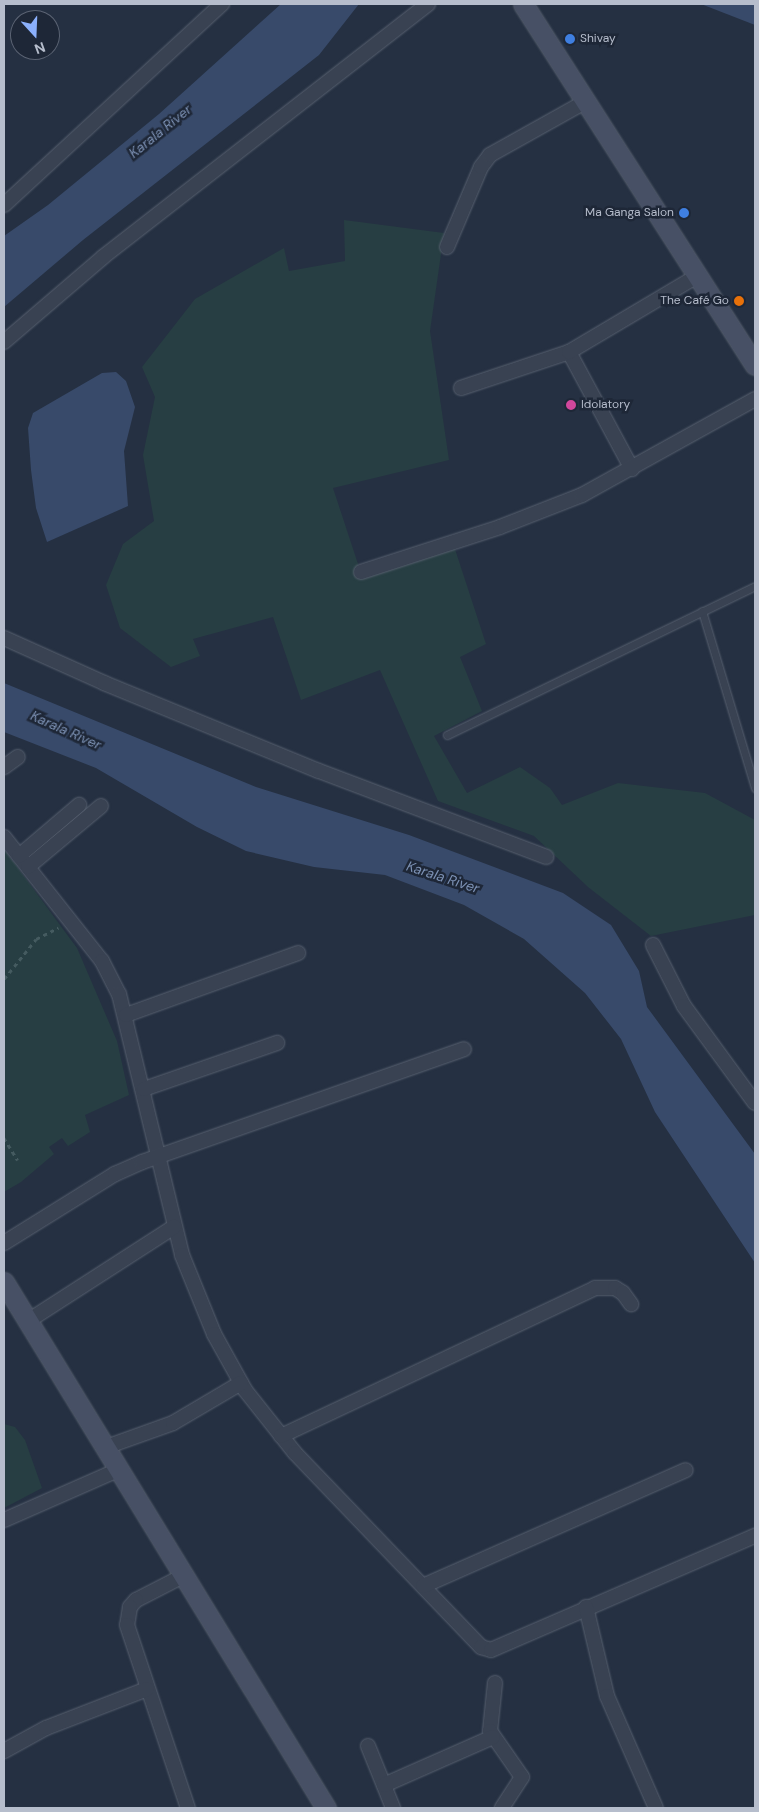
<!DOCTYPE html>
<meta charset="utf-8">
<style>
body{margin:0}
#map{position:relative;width:759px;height:1812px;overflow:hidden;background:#253042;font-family:"DM Sans",sans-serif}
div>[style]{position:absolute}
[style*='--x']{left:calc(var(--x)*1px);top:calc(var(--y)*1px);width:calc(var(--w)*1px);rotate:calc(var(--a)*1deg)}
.green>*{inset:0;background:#273e43}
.water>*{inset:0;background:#384a6a}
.path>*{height:2.5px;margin-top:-1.25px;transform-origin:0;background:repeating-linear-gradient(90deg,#455b60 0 4px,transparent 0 8px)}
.roads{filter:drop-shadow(0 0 1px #57606f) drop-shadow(0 0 1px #57606f)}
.lane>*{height:7px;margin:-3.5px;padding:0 3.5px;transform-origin:3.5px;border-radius:3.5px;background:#394252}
.street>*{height:14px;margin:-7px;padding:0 7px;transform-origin:7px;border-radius:7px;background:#394252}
.secondary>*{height:19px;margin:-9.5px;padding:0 9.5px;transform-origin:9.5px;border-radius:9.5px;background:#475065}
.dots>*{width:14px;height:14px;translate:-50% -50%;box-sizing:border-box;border:2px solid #1e2737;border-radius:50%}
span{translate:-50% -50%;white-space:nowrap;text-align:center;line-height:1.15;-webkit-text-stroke:5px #1e2737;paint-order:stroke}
.poi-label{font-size:12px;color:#b6bdcc}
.left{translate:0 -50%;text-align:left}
.right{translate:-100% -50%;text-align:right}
.water-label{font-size:14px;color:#7c91b4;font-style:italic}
.frame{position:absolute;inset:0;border:5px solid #b6bdcc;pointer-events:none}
.north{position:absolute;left:10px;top:10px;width:50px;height:50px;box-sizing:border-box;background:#1e2737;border:1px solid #5b6373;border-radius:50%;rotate:160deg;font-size:14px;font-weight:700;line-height:20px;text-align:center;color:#b6bdcc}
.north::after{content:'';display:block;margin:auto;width:18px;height:22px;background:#8bb0fc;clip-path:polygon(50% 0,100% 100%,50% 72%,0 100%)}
</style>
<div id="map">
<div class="green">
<i style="clip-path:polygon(344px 220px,444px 233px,430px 331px,449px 460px,333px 488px,360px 570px,453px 543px,486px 644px,460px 657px,482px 711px,434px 736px,467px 793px,520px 767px,550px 788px,562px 805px,618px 783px,705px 793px,755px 820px,755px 915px,651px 936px,588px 887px,534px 836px,438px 801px,380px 670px,301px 700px,273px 617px,193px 639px,200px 656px,171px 667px,120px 628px,106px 585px,123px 544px,154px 521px,143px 455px,155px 397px,142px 367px,195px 299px,284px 248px,289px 271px,345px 261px)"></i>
<i style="clip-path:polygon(4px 849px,77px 948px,117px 1041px,129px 1095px,85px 1115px,90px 1132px,68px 1146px,62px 1138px,49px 1147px,54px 1154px,21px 1182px,4px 1192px)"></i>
<i style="clip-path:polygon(4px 1424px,15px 1427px,25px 1440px,42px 1488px,4px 1508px)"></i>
</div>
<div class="water">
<i style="clip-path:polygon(281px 4px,359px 4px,319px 55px,83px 240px,4px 307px,4px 236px,48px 205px,159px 114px)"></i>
<i style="clip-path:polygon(701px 4px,755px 4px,755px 25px)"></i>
<i style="clip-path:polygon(116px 372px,126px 381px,135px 407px,124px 451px,128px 506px,47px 542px,36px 508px,31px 470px,28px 428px,33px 413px,102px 373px)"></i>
<i style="clip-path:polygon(4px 683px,256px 787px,409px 835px,563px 893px,611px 925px,639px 971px,647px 1007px,755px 1154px,755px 1263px,655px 1112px,621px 1039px,585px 993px,524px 939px,464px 905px,385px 875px,314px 867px,246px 851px,197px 827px,96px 768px,4px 732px)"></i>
</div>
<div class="path">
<i style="--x:4;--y:979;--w:51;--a:-51.3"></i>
<i style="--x:36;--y:939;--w:25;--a:-27"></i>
<i style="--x:4;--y:1138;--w:26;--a:58"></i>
</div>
<div class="roads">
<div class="lane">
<i style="--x:702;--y:611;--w:185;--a:73.3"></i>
<i style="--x:447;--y:735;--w:342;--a:-25.8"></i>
</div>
<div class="street">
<i style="--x:4;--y:205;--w:297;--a:-42.7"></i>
<i style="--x:447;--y:247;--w:87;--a:-67"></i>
<i style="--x:481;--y:167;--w:15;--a:-53"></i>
<i style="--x:490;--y:155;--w:109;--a:-29.2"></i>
<i style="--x:4;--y:342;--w:130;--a:-40.6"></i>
<i style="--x:103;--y:257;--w:412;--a:-37.9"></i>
<i style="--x:569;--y:352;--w:133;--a:61.7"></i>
<i style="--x:461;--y:388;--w:114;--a:-18.4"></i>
<i style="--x:569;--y:352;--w:149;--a:-30.7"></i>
<i style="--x:361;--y:572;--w:146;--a:-17.9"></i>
<i style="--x:500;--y:527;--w:88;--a:-21.3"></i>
<i style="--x:582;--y:495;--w:198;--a:-29"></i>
<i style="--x:4;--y:638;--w:110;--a:24.2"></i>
<i style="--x:104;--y:683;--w:232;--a:22.3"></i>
<i style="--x:319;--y:771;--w:243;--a:20.7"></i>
<i style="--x:4;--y:767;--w:17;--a:-36"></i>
<i style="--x:4;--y:837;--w:158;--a:51.7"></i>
<i style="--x:102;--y:961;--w:37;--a:63"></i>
<i style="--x:119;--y:994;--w:268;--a:76.4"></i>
<i style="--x:182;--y:1255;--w:85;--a:67.9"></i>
<i style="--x:214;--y:1334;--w:64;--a:61"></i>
<i style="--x:245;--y:1390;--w:80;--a:51.6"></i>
<i style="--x:295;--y:1453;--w:269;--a:46.2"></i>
<i style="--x:481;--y:1647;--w:10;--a:17"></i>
<i style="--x:491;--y:1650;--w:288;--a:-23.4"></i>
<i style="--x:19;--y:856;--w:79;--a:-40.4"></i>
<i style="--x:28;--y:867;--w:95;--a:-39.9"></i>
<i style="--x:653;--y:945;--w:68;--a:63.1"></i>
<i style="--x:684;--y:1006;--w:120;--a:53.8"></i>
<i style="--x:126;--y:1015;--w:183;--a:-19.8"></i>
<i style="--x:144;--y:1089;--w:141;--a:-19.1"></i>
<i style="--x:4;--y:1243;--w:131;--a:-31.9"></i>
<i style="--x:115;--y:1174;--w:30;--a:-24"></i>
<i style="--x:142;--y:1162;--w:341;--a:-19.3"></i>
<i style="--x:28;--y:1321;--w:174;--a:-32.8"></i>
<i style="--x:281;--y:1436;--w:347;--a:-25.2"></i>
<i style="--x:595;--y:1288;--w:20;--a:0"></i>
<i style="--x:615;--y:1288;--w:9;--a:32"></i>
<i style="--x:623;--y:1293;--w:14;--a:54"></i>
<i style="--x:106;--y:1447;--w:71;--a:-19.7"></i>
<i style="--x:173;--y:1423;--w:79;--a:-30.5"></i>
<i style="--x:4;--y:1520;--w:127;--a:-23.7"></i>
<i style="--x:183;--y:1576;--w:53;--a:152.9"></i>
<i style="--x:136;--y:1600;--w:9;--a:131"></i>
<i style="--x:130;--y:1607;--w:18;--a:99"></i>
<i style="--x:127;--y:1625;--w:193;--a:71.6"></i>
<i style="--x:423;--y:1586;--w:287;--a:-23.8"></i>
<i style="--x:586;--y:1607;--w:91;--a:76.7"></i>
<i style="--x:607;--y:1696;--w:122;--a:66.4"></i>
<i style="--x:495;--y:1683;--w:48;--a:95.9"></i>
<i style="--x:490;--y:1731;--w:56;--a:55.2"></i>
<i style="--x:522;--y:1777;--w:37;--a:123"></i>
<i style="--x:368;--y:1746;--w:67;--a:68"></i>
<i style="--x:4;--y:1751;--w:48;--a:-28.7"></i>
<i style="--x:46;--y:1728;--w:108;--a:-21.1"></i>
<i style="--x:384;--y:1785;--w:119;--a:-23.8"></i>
</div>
<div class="secondary">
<i style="--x:523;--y:4;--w:429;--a:57.3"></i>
<i style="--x:4;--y:1282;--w:617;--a:58.53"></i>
</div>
</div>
<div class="dots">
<i style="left:570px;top:39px;background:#3f7fe0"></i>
<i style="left:684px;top:213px;background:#3f7fe0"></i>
<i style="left:739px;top:301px;background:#e8710a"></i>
<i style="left:571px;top:405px;background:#d1479c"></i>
</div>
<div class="poi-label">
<span class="left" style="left:580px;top:39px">Shivay</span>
<span class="right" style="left:674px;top:213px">Ma Ganga Salon</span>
<span class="right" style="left:729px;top:301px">The Café Go</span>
<span class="left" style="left:581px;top:405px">Idolatory</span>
</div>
<div class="water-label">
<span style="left:160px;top:131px;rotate:-39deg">Karala River</span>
<span style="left:66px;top:730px;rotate:24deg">Karala River</span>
<span style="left:443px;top:877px;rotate:18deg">Karala River</span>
</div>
<div class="frame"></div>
<div class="north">N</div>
</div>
